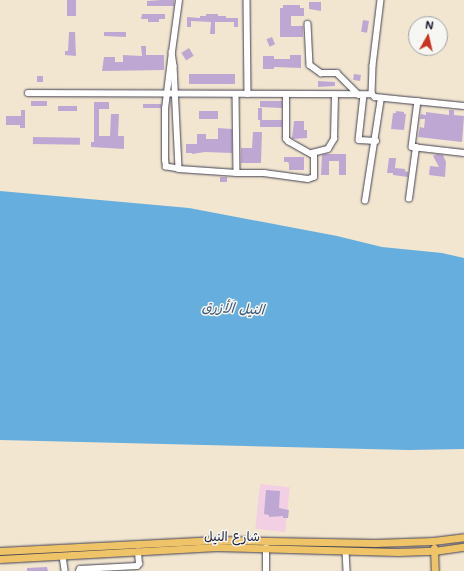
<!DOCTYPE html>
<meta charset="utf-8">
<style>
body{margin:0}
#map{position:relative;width:464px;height:571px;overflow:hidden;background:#f2e6d0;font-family:Mali,"Playpen Sans Arabic",sans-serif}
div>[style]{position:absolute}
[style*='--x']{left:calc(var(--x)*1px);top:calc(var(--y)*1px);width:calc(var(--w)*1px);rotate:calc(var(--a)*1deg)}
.built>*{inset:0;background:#f2cfe2;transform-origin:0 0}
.water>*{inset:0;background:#66aedd}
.building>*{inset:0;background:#bea8d3;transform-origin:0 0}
.roads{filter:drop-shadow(0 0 1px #413f51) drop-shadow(0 0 1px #413f51)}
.minor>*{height:5.5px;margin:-2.75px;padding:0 2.75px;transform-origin:2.75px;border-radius:2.75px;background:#fff}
.major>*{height:7px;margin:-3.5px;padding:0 3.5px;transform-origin:3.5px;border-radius:3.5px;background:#efc469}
span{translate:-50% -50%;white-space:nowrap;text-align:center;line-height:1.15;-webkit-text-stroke:3px #f6f6f2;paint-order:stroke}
.street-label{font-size:13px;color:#22223b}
.water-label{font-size:14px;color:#3d5a7c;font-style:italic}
.north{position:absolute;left:408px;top:16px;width:40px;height:40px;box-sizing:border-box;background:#f6f6f2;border:1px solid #a1a1a9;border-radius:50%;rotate:8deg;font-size:11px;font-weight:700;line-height:16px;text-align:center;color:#22223b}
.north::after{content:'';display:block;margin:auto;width:14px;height:18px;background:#c8321e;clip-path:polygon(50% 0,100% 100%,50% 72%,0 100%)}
</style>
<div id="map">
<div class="built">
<i style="left:260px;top:484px;width:30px;height:45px;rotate:6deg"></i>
</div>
<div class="water">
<i style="clip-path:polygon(0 191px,189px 208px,337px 236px,382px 247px,442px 253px,464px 258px,464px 449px,409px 450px,0 440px)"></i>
</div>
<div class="building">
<i style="left:67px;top:0;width:9px;height:16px"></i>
<i style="clip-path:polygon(161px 0,174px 0,174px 6px,147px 6px,147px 1px)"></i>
<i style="clip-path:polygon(309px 2px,321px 2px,321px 11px,309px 9px)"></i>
<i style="clip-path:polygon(283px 5px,300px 5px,300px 8px,304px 8px,304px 16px,291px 16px,291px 26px,303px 26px,303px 37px,280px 37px,280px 8px,283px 8px)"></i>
<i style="clip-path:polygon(142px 14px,165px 14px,165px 19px,159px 19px,159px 22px,148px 22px,148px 19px,141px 19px)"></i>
<i style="clip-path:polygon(206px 14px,218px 14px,218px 16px,226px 16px,226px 18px,238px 18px,238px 27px,234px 27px,234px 22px,215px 22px,215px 34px,210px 34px,211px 22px,191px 21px,191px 27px,187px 27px,187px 17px,200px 18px,200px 16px,206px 16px)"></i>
<i style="left:363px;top:20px;width:6px;height:12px;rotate:9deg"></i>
<i style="clip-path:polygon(69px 32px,75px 32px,76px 56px,65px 55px,65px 51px,68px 51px)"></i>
<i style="clip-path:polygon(104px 32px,126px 32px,126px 37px,104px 36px)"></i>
<i style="left:272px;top:37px;width:8px;height:6px;rotate:67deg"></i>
<i style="clip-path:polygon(141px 46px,146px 46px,146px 55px,164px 55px,164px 70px,102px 71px,104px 57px,115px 57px,115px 62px,123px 62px,123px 55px,142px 56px)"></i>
<i style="left:189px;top:48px;width:9px;height:9px;rotate:58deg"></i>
<i style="clip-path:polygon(290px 55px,301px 55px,301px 68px,274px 67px,274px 69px,263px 69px,263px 56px,274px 56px,274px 59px,290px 59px)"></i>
<i style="left:189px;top:74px;width:46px;height:10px"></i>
<i style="left:354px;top:74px;width:7px;height:6px;rotate:8deg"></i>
<i style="left:37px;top:76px;width:6px;height:6px"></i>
<i style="clip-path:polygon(318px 81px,335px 82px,335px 86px,318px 87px)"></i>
<i style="left:31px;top:101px;width:16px;height:5px"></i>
<i style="clip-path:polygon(260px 101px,282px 101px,282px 108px,260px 107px)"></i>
<i style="clip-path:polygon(94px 102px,109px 102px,109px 109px,99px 109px,99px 136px,110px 136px,111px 114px,119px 114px,118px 136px,124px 136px,124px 149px,91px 147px,91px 142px,94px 142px)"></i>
<i style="left:143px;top:104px;width:18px;height:4px"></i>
<i style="left:58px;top:106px;width:19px;height:5px"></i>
<i style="left:258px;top:108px;width:4px;height:12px"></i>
<i style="clip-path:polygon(21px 110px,25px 110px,25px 128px,20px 128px,20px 125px,6px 125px,6px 116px,21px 116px)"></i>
<i style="clip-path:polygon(449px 110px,454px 110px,454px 115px,464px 116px,462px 142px,418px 137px,420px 127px,424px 128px,425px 119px,420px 119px,421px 114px,426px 115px,426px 112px,449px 115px)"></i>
<i style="left:199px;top:111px;width:19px;height:8px"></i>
<i style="clip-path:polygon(396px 111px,404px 112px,404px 114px,406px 114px,404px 130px,391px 129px,393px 113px,396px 113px)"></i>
<i style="left:260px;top:120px;width:22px;height:7px"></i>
<i style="clip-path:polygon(294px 121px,304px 121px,304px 130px,307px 130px,307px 138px,292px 139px)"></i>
<i style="clip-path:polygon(218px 128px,232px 129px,232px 153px,205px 152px,192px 154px,192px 153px,186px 153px,186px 144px,197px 144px,197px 134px,206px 134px,206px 139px,218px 139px)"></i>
<i style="clip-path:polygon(253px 132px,262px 132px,261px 163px,241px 163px,241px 148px,252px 148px)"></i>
<i style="left:33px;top:137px;width:47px;height:7px;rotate:1deg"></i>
<i style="clip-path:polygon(325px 154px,346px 154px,346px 175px,339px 175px,339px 161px,329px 161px,329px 175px,321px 175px,322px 155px)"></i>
<i style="clip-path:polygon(437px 154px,443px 155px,446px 162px,445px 177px,429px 175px,430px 166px,439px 167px,433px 156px)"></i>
<i style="clip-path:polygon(284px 157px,304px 157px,304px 170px,289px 170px,289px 164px,288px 162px,284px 162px)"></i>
<i style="clip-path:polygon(389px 158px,396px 158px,395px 168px,405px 169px,405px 171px,408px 172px,408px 177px,393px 175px,393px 173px,387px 173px)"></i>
<i style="left:220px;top:177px;width:7px;height:5px"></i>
<i style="clip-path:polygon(266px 490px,280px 491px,279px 508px,289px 510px,288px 518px,283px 518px,283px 516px,269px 517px,269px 515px,264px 514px)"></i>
<i style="clip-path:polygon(47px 567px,48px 571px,27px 571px,27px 568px)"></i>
</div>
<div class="roads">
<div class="minor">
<i style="--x:247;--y:0;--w:94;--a:89.4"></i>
<i style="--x:381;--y:0;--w:66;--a:96.9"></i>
<i style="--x:373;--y:66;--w:28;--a:92"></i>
<i style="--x:372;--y:94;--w:4;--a:45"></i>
<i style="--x:375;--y:97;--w:89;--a:5.8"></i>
<i style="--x:308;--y:24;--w:41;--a:87.2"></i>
<i style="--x:310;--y:65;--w:14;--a:36"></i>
<i style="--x:321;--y:73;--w:16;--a:0"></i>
<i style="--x:337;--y:73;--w:31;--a:45"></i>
<i style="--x:172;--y:52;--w:14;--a:82"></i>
<i style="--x:174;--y:66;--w:103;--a:87.2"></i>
<i style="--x:179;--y:169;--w:13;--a:-171"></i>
<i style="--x:166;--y:167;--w:7;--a:-98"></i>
<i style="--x:165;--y:160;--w:51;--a:-90"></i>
<i style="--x:165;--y:109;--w:57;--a:-83"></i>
<i style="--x:172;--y:52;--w:52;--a:-82.3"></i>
<i style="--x:28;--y:93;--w:344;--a:0.2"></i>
<i style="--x:236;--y:94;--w:79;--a:89.3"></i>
<i style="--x:364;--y:95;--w:45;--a:96.3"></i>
<i style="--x:359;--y:140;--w:17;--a:3"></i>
<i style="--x:418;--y:101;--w:46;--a:97.4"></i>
<i style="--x:412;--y:147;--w:52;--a:6.6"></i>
<i style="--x:312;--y:153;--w:16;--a:-14"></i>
<i style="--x:328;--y:149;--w:12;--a:-59"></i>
<i style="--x:334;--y:139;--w:44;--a:-88.7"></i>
<i style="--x:179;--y:169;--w:58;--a:3.9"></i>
<i style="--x:237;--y:173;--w:27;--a:0"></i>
<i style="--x:264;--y:173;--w:44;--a:7.8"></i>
<i style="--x:308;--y:179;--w:6;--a:-18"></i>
<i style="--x:314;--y:177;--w:21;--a:-90"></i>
<i style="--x:314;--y:156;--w:29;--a:-151"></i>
<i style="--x:289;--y:142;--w:4;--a:-135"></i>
<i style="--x:286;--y:139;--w:44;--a:-90"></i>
<i style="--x:409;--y:199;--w:52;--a:-82.3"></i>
<i style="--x:365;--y:201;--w:104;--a:-81.2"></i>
<i style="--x:346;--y:551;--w:20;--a:87"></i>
<i style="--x:63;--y:556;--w:15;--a:82"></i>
<i style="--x:79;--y:571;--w:2;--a:-63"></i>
<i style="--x:80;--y:569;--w:57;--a:-3"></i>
<i style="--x:137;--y:566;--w:3;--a:-45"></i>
<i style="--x:139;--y:564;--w:12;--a:-95"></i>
<i style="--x:266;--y:571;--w:23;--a:-90"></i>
</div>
<div class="major">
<i style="--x:434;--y:548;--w:23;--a:88"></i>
<i style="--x:0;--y:551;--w:218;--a:-2.9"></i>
<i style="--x:218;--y:540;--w:157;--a:1.1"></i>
<i style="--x:375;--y:543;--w:58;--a:-2"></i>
<i style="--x:433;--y:541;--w:31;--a:-7"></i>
<i style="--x:0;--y:559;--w:217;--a:-3.2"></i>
<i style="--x:217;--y:547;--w:181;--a:1.6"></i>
<i style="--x:398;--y:552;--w:36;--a:-2"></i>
<i style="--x:434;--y:551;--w:30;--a:-8"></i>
</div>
</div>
<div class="street-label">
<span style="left:232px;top:536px">شارع النيل</span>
</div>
<div class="water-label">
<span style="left:233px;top:308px;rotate:3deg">النيل الأزرق</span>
</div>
<div class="north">N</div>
</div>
